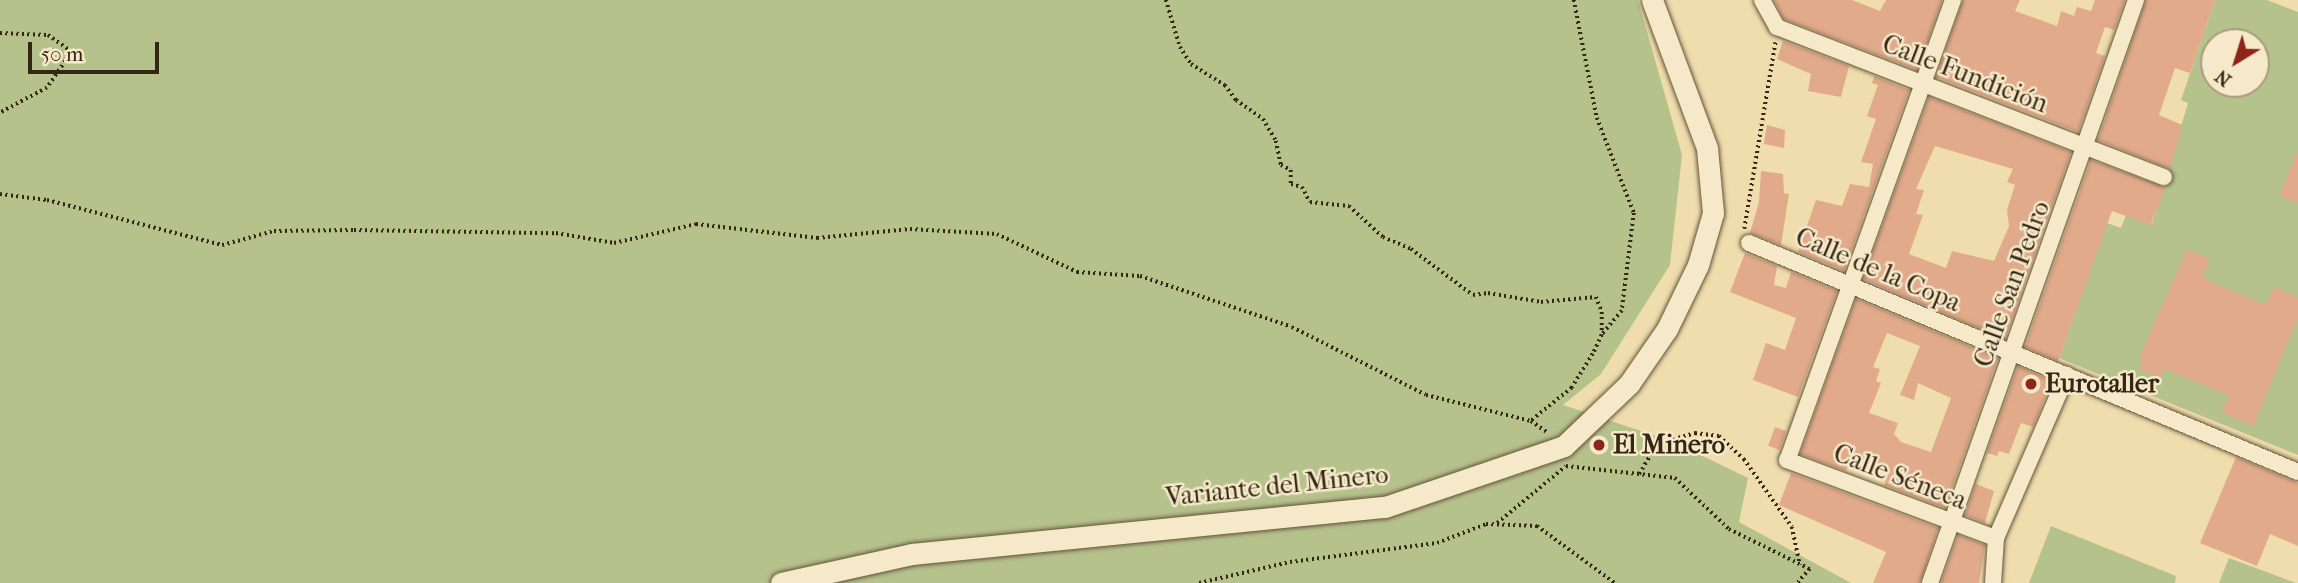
<!DOCTYPE html>
<meta charset="utf-8">
<style>
body{margin:0}
#map{position:relative;width:2298px;height:583px;overflow:hidden;background:#f0ddad;font-family:"IM FELL French Canon",serif}
div>[style]{position:absolute}
[style*='--x']{left:calc(var(--x)*1px);top:calc(var(--y)*1px);width:calc(var(--w)*1px);rotate:calc(var(--a)*1deg)}
.green>*{inset:0;background:#b6c28c}
.building>*{inset:0;background:#e1aa8a;transform-origin:0 0}
.path>*{height:3.5px;margin-top:-1.75px;transform-origin:0;background:repeating-linear-gradient(90deg,#362614 0 2px,transparent 0 5.5px)}
.roads{filter:drop-shadow(0 0 2px #64543a) drop-shadow(0 0 2px #64543a)}
.street>*{height:16px;margin:-8px;padding:0 8px;transform-origin:8px;border-radius:8px;background:#f5e9ca}
.secondary>*{height:21px;margin:-10.5px;padding:0 10.5px;transform-origin:10.5px;border-radius:10.5px;background:#f5e9ca}
.dots>*{width:19px;height:19px;translate:-50% -50%;box-sizing:border-box;border:4px solid #f5e9ca;border-radius:50%}
span{translate:-50% -50%;white-space:nowrap;text-align:center;line-height:1.15;-webkit-text-stroke:5px #f5e9ca;paint-order:stroke}
.street-label{font-size:26px;color:#362614}
.poi-label{font-size:26px;color:#362614;font-weight:700}
.left{translate:0 -50%;text-align:left}
.north{position:absolute;left:2200px;top:28px;width:70px;height:70px;box-sizing:border-box;background:#f5e9ca;border:2px solid #a99b81;border-radius:50%;rotate:218deg;font-size:19px;font-weight:700;line-height:28px;text-align:center;color:#362614}
.north::after{content:'';display:block;margin:auto;width:24px;height:32px;background:#8f2418;clip-path:polygon(50% 0,100% 100%,50% 72%,0 100%)}
.scale{position:absolute;left:28px;top:42px;width:131px;height:32px;box-sizing:border-box;border:4px solid #362614;border-top:0;padding-left:9px;font-size:21px;line-height:24px;white-space:nowrap;color:#362614;-webkit-text-stroke:5px #f5e9ca;paint-order:stroke}
</style>
<div id="map">
<div class="green">
<i style="clip-path:polygon(0 0,1638px 0,1682px 155px,1670px 265px,1601px 374px,1563px 405px,1674px 442px,1748px 478px,1739px 522px,1851px 583px,0 583px)"></i>
<i style="clip-path:polygon(evenodd,2215px 0,2267px 0,2298px 12px,2298px 455px,2059px 358px,2107px 223px,2121px 228px,2126px 215px,2152px 224px,2188px 103px,2181px 100px,2215px 0,2214px 42px,2256px 42px,2256px 84px,2214px 84px,2214px 42px)"></i>
<i style="clip-path:polygon(2051px 526px,2176px 576px,2175px 583px,2029px 583px)"></i>
<i style="clip-path:polygon(2229px 558px,2296px 583px,2219px 583px)"></i>
</div>
<div class="building">
<i style="clip-path:polygon(1774px 0,1852px 0,1880px 11px,1886px 0,1942px 0,1917px 70px,1784px 19px)"></i>
<i style="clip-path:polygon(1963px 0,2020px 0,2015px 11px,2057px 26px,2061px 11px,2074px 16px,2077px 7px,2091px 11px,2095px 0,2125px 0,2114px 30px,2105px 27px,2096px 53px,2105px 56px,2078px 132px,1936px 77px)"></i>
<i style="clip-path:polygon(2146px 0,2215px 0,2190px 73px,2175px 68px,2159px 115px,2182px 125px,2170px 169px,2098px 140px)"></i>
<i style="clip-path:polygon(1783px 41px,1849px 66px,1841px 97px,1808px 91px,1811px 74px,1777px 59px)"></i>
<i style="clip-path:polygon(1874px 76px,1909px 90px,1844px 271px,1798px 252px,1816px 200px,1842px 206px,1850px 184px,1869px 187px,1873px 164px,1861px 162px,1876px 119px,1867px 116px,1878px 85px,1872px 83px)"></i>
<i style="clip-path:polygon(evenodd,1929px 97px,2071px 152px,2005px 339px,1863px 279px,1929px 97px,1935px 146px,2013px 169px,2007px 182px,2015px 185px,2007px 210px,2009px 226px,1994px 261px,1952px 251px,1946px 268px,1909px 254px,1923px 215px,1916px 214px,1924px 190px,1916px 189px,1935px 146px)"></i>
<i style="clip-path:polygon(1767px 125px,1785px 130px,1784px 148px,1764px 144px)"></i>
<i style="clip-path:polygon(2297px 152px,2298px 152px,2298px 203px,2280px 196px)"></i>
<i style="clip-path:polygon(2091px 160px,2165px 187px,2151px 225px,2112px 211px,2058px 361px,2025px 347px)"></i>
<i style="clip-path:polygon(1761px 171px,1783px 174px,1784px 193px,1789px 194px,1781px 245px,1750px 233px,1759px 202px)"></i>
<i style="clip-path:polygon(2187px 249px,2210px 259px,2202px 278px,2266px 305px,2274px 287px,2298px 298px,2298px 317px,2253px 426px,2222px 412px,2229px 395px,2164px 369px,2160px 378px,2139px 369px,2143px 360px,2139px 358px)"></i>
<i style="clip-path:polygon(1745px 253px,1777px 266px,1774px 285px,1786px 288px,1791px 272px,1837px 291px,1798px 397px,1753px 380px,1766px 343px,1785px 350px,1796px 318px,1730px 292px)"></i>
<i style="clip-path:polygon(evenodd,1856px 299px,1998px 358px,1945px 508px,1884px 485px,1888px 474px,1853px 453px,1846px 471px,1800px 454px,1856px 299px,1887px 333px,1920px 346px,1900px 395px,1914px 400px,1918px 383px,1951px 398px,1931px 452px,1901px 442px,1894px 434px,1898px 423px,1869px 413px,1881px 383px,1876px 381px,1880px 369px,1873px 367px,1887px 333px)"></i>
<i style="clip-path:polygon(2018px 366px,2052px 381px,2033px 427px,2021px 423px,2009px 454px,1999px 451px,1997px 456px,1987px 453px)"></i>
<i style="left:1775px;top:427px;width:12px;height:20px;rotate:20deg"></i>
<i style="clip-path:polygon(2236px 457px,2298px 483px,2298px 546px,2270px 534px,2257px 566px,2200px 543px)"></i>
<i style="clip-path:polygon(1791px 473px,1938px 528px,1920px 583px,1873px 583px,1886px 552px,1779px 505px)"></i>
<i style="clip-path:polygon(1976px 484px,1994px 491px,1985px 523px,1965px 515px)"></i>
<i style="clip-path:polygon(1958px 535px,1985px 545px,1979px 583px,1941px 583px)"></i>
</div>
<div class="path">
<i style="--x:1166;--y:0;--w:49;--a:73.4"></i>
<i style="--x:1180;--y:47;--w:20;--a:57"></i>
<i style="--x:1191;--y:64;--w:40;--a:32"></i>
<i style="--x:1225;--y:85;--w:19;--a:54"></i>
<i style="--x:1236;--y:100;--w:33;--a:35"></i>
<i style="--x:1263;--y:119;--w:26;--a:59"></i>
<i style="--x:1276;--y:141;--w:25;--a:78"></i>
<i style="--x:1281;--y:165;--w:11;--a:27"></i>
<i style="--x:1291;--y:170;--w:14;--a:90"></i>
<i style="--x:1291;--y:184;--w:11;--a:15"></i>
<i style="--x:1302;--y:187;--w:17;--a:62"></i>
<i style="--x:1310;--y:202;--w:39;--a:6"></i>
<i style="--x:1349;--y:206;--w:46;--a:42.4"></i>
<i style="--x:1383;--y:237;--w:30;--a:23"></i>
<i style="--x:1411;--y:249;--w:77;--a:36.6"></i>
<i style="--x:1473;--y:295;--w:15;--a:-8"></i>
<i style="--x:1488;--y:293;--w:54;--a:9.6"></i>
<i style="--x:1541;--y:302;--w:55;--a:-5.2"></i>
<i style="--x:1596;--y:297;--w:16;--a:68"></i>
<i style="--x:1602;--y:312;--w:23;--a:90"></i>
<i style="--x:1602;--y:335;--w:21;--a:115"></i>
<i style="--x:1593;--y:354;--w:40;--a:122"></i>
<i style="--x:1572;--y:388;--w:53;--a:141.2"></i>
<i style="--x:1531;--y:421;--w:21;--a:35"></i>
<i style="--x:1574;--y:0;--w:120;--a:79"></i>
<i style="--x:1597;--y:118;--w:102;--a:68.7"></i>
<i style="--x:1634;--y:213;--w:99;--a:97"></i>
<i style="--x:1622;--y:311;--w:31;--a:130"></i>
<i style="--x:0;--y:33;--w:48;--a:2.4"></i>
<i style="--x:48;--y:35;--w:29;--a:35"></i>
<i style="--x:72;--y:52;--w:44;--a:124.8"></i>
<i style="--x:47;--y:88;--w:53;--a:152"></i>
<i style="--x:0;--y:194;--w:47;--a:7.3"></i>
<i style="--x:47;--y:200;--w:181;--a:14.4"></i>
<i style="--x:222;--y:245;--w:54;--a:-15.1"></i>
<i style="--x:274;--y:231;--w:80;--a:-0.7"></i>
<i style="--x:354;--y:230;--w:202;--a:0.9"></i>
<i style="--x:556;--y:233;--w:59;--a:9.8"></i>
<i style="--x:614;--y:243;--w:84;--a:-13"></i>
<i style="--x:696;--y:224;--w:122;--a:6.6"></i>
<i style="--x:817;--y:238;--w:93;--a:-5.5"></i>
<i style="--x:910;--y:229;--w:87;--a:3.3"></i>
<i style="--x:997;--y:234;--w:89;--a:25.4"></i>
<i style="--x:1077;--y:272;--w:63;--a:3.6"></i>
<i style="--x:1140;--y:276;--w:160;--a:18.5"></i>
<i style="--x:1292;--y:327;--w:150;--a:26.9"></i>
<i style="--x:1426;--y:395;--w:108;--a:13.9"></i>
<i style="--x:1744;--y:229;--w:189;--a:-80.5"></i>
<i style="--x:1639;--y:474;--w:35;--a:-59"></i>
<i style="--x:1657;--y:444;--w:40;--a:-16"></i>
<i style="--x:1695;--y:433;--w:24;--a:7"></i>
<i style="--x:1719;--y:436;--w:34;--a:43"></i>
<i style="--x:1744;--y:459;--w:83;--a:54.8"></i>
<i style="--x:1792;--y:527;--w:39;--a:78"></i>
<i style="--x:1497;--y:523;--w:89;--a:-39.6"></i>
<i style="--x:1566;--y:466;--w:110;--a:6.3"></i>
<i style="--x:1675;--y:478;--w:74;--a:43.4"></i>
<i style="--x:1729;--y:529;--w:90;--a:26.3"></i>
<i style="--x:1810;--y:569;--w:18;--a:131"></i>
<i style="--x:1199;--y:583;--w:93;--a:-13"></i>
<i style="--x:1290;--y:562;--w:148;--a:-7.4"></i>
<i style="--x:1437;--y:543;--w:53;--a:-21.2"></i>
<i style="--x:1486;--y:524;--w:51;--a:2.2"></i>
<i style="--x:1537;--y:526;--w:97;--a:36.2"></i>
</div>
<div class="roads">
<div class="street">
<i style="--x:1762;--y:0;--w:31;--a:61"></i>
<i style="--x:1777;--y:27;--w:415;--a:21.2"></i>
<i style="--x:1953;--y:0;--w:489;--a:109.8"></i>
<i style="--x:1787;--y:460;--w:223;--a:20.5"></i>
<i style="--x:1749;--y:243;--w:595;--a:22.64"></i>
<i style="--x:1930;--y:583;--w:618;--a:-70.54"></i>
<i style="--x:1993;--y:583;--w:45;--a:-86.2"></i>
<i style="--x:1996;--y:538;--w:178;--a:-66.5"></i>
</div>
<div class="secondary">
<i style="--x:781;--y:583;--w:134;--a:-12.5"></i>
<i style="--x:912;--y:554;--w:475;--a:-5.7"></i>
<i style="--x:1385;--y:507;--w:189;--a:-18.8"></i>
<i style="--x:1564;--y:446;--w:90;--a:-43.6"></i>
<i style="--x:1629;--y:384;--w:67;--a:-55.4"></i>
<i style="--x:1667;--y:329;--w:71;--a:-64.2"></i>
<i style="--x:1698;--y:265;--w:54;--a:-73.9"></i>
<i style="--x:1713;--y:213;--w:65;--a:-95.3"></i>
<i style="--x:1707;--y:148;--w:158;--a:-110.4"></i>
</div>
</div>
<div class="dots">
<i style="left:2031px;top:384px;background:#8f2418"></i>
<i style="left:1599px;top:445px;background:#8f2418"></i>
</div>
<div class="street-label">
<span style="left:1965px;top:74px;rotate:21deg">Calle Fundición</span>
<span style="left:1878px;top:270px;rotate:23deg">Calle de la Copa</span>
<span style="left:2012px;top:284px;rotate:-70deg">Calle San Pedro</span>
<span style="left:1900px;top:477px;rotate:21deg">Calle Séneca</span>
<span style="left:1277px;top:486px;rotate:-6deg">Variante del Minero</span>
</div>
<div class="poi-label">
<span class="left" style="left:2045px;top:384px">Eurotaller</span>
<span class="left" style="left:1613px;top:445px">El Minero</span>
</div>
<div class="north">N</div>
<div class="scale">50 m</div>
</div>
